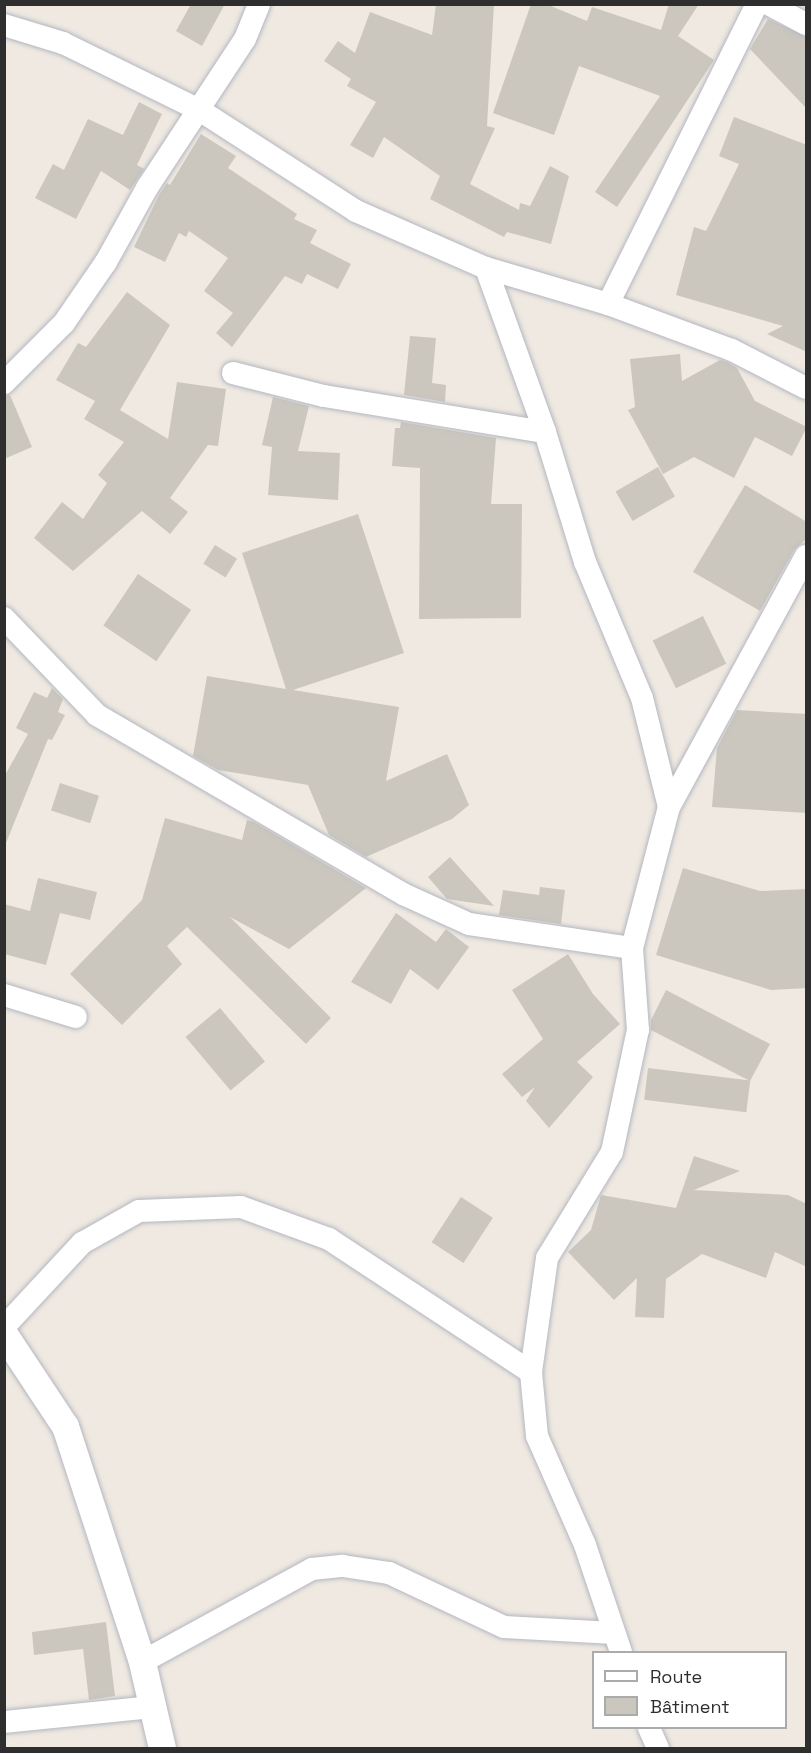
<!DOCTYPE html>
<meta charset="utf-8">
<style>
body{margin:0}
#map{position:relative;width:811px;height:1753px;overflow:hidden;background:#efe9e1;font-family:"Space Grotesk",sans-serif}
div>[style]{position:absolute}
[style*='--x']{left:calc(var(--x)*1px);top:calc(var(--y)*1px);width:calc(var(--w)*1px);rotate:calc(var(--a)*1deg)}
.building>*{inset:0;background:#cbc7bf;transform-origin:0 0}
.roads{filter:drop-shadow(0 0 2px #b4b7c1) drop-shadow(0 0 2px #b4b7c1)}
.minor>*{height:22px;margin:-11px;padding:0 11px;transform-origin:11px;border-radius:11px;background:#fff}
.tertiary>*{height:27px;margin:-13.5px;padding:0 13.5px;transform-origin:13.5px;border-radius:13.5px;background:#fff}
span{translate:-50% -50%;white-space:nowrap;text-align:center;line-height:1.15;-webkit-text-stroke:5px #fff;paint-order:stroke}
.frame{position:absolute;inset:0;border:6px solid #2e2e2e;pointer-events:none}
.legend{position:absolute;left:592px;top:1651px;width:195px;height:78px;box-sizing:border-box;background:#fff;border:2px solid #ababab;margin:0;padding:8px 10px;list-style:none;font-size:18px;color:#2e2e2e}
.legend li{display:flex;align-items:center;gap:12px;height:30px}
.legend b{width:30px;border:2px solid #ababab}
</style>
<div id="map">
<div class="building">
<i style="clip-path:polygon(191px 4px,225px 4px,202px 46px,176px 31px)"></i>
<i style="clip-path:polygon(436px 4px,494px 4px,487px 126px,495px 128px,470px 184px,519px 210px,520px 203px,530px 206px,550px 166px,569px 176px,551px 244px,507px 232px,504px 237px,430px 199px,440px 176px,384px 137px,373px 158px,350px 145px,376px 102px,347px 86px,351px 79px,324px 61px,338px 41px,355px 53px,370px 12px,432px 35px)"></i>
<i style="clip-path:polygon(531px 4px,546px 4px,587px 21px,592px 7px,661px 30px,669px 4px,699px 4px,678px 36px,714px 60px,617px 207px,595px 192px,660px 96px,579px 66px,554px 135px,493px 113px)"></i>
<i style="clip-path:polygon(768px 19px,807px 37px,807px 109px,750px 49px)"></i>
<i style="clip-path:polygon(139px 102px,162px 114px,137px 165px,144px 169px,130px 190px,101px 171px,76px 219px,35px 198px,53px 164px,64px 170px,88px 119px,123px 135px)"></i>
<i style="clip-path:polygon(734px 117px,807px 145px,807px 352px,767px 334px,783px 326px,676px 295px,694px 227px,706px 231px,739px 164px,719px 156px)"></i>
<i style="clip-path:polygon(201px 134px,236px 156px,228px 168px,297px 214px,294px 219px,317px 230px,310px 243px,351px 264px,338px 289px,307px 274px,302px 284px,285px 276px,232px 347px,216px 333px,233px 313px,204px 291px,228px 258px,189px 231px,186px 237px,179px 233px,165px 262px,134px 247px,159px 195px,167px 183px,170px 185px)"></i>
<i style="clip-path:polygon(127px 292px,170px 325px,120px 410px,168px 439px,177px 382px,226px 389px,218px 446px,208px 445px,170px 498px,188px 512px,170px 534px,142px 511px,73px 571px,34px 538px,62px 502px,83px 519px,107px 483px,98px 475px,124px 442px,84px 419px,95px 401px,56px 380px,78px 343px,86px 347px)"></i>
<i style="clip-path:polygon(410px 336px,436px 338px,432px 383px,446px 385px,445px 402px,404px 395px)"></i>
<i style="clip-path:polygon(680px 354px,682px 381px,720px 360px,727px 362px,737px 368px,755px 401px,807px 427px,792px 456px,755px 437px,734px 478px,694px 457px,663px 474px,628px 410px,635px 407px,630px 359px)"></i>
<i style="clip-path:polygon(10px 395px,32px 447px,4px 459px,4px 396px)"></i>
<i style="clip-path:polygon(273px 397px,309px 406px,298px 451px,340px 453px,338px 500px,268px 495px,272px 447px,262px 445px)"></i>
<i style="clip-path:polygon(401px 422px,496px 438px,491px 504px,522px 504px,521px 618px,419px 619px,420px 468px,392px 466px,395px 428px,400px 428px)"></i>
<i style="left:658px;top:467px;width:34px;height:49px;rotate:60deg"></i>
<i style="clip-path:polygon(745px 485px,807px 522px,807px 538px,794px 550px,760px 611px,693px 572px)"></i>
<i style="clip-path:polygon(358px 514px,404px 653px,293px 690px,399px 707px,386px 781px,447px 754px,469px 805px,452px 819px,366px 857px,329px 835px,308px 785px,218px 770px,193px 756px,207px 676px,286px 689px,242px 553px)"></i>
<i style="left:215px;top:545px;width:26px;height:22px;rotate:32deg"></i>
<i style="left:138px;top:574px;width:64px;height:62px;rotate:34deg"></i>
<i style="left:703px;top:616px;width:53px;height:56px;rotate:64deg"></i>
<i style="clip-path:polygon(52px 688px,63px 699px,58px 712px,65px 715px,52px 740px,48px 739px,4px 848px,4px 777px,28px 734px,16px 728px,34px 692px,47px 698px)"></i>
<i style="clip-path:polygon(737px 710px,807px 714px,807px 813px,712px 807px,717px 748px)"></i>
<i style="left:60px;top:783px;width:41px;height:29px;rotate:18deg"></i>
<i style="clip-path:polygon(165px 818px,242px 840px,247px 820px,254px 822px,366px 888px,289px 949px,230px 917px,331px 1018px,306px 1044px,187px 927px,167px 946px,182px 964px,122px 1025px,70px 974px,142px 900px)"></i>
<i style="clip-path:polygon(450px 857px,494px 906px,447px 899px,428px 877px)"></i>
<i style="clip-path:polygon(683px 868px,760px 891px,807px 889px,807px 988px,771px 990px,656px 955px)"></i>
<i style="clip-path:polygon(38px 878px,97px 892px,90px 920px,60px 913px,46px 965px,4px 954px,4px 904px,30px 911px)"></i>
<i style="clip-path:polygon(540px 887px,565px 890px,561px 924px,499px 915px,503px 890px,539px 895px)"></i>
<i style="clip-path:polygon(396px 913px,436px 942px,446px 929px,469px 947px,438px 990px,410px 969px,391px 1004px,351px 982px)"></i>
<i style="clip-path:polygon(568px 954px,593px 994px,620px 1024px,577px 1062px,593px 1077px,549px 1128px,526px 1101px,535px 1087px,522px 1097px,502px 1074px,543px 1039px,512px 990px)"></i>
<i style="clip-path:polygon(666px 990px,770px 1044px,750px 1081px,651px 1030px,651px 1020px)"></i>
<i style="left:220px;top:1008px;width:70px;height:45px;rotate:50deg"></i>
<i style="left:648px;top:1068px;width:103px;height:32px;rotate:7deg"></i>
<i style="clip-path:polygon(694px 1156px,740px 1171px,694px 1190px,788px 1195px,807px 1204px,807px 1267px,775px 1252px,766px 1278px,702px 1254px,666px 1279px,664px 1318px,635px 1317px,637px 1278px,614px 1300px,568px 1252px,591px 1230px,601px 1195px,676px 1208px)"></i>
<i style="left:461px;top:1197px;width:38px;height:54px;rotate:33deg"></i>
<i style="clip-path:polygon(106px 1622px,115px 1696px,89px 1700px,83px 1649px,34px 1655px,32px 1632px)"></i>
</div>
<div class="roads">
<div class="minor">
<i style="--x:768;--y:4;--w:43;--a:27.8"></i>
<i style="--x:4;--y:25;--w:62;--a:17"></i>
<i style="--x:63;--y:43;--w:154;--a:26.2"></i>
<i style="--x:201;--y:111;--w:184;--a:32.8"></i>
<i style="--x:356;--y:211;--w:142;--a:23.7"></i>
<i style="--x:486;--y:268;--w:127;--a:16.4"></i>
<i style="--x:608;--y:304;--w:132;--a:20.4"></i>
<i style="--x:732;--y:350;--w:83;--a:27.2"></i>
<i style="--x:486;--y:268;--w:174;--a:70.2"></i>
<i style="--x:545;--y:432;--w:136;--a:72.9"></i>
<i style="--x:585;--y:562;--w:147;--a:67.3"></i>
<i style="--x:642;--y:698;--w:112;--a:76.1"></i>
<i style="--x:608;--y:304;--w:335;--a:-63.6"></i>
<i style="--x:233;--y:373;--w:94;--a:14.2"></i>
<i style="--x:324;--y:396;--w:224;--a:9.3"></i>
<i style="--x:4;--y:383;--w:85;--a:-45"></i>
<i style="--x:64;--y:323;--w:74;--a:-55.5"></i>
<i style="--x:106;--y:262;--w:85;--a:-61"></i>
<i style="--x:147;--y:188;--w:178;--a:-56.7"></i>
<i style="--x:245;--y:39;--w:38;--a:-68"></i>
<i style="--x:4;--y:618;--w:134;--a:46.2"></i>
<i style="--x:97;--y:715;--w:355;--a:30.3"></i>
<i style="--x:403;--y:894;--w:72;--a:24.4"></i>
<i style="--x:469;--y:924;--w:165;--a:8.4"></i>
<i style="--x:4;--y:995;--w:75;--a:17"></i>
<i style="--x:4;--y:1327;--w:115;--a:-47.1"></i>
<i style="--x:82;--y:1243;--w:65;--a:-29.3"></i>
<i style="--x:139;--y:1211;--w:102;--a:-2.2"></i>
<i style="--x:241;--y:1207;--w:94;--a:20"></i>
<i style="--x:329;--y:1239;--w:242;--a:33.4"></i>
<i style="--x:621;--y:1652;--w:113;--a:-108.6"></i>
<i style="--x:585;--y:1545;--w:119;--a:-113.8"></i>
<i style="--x:537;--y:1436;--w:64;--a:-95.4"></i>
<i style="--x:531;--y:1372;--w:115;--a:-82"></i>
<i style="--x:547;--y:1258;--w:124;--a:-58.5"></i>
<i style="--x:612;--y:1152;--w:125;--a:-78"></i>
<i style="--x:638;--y:1030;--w:82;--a:-94.2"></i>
<i style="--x:632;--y:948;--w:146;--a:-75.3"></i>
<i style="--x:669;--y:807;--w:286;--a:-61.4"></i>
<i style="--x:142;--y:1662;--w:194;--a:-28.7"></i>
<i style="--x:312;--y:1569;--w:31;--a:-6"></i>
<i style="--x:343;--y:1566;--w:47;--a:8.7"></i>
<i style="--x:389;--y:1573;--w:127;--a:25.2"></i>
<i style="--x:504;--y:1627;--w:110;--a:3.1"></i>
<i style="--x:4;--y:1722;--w:148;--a:-5.8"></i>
<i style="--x:649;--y:1728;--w:22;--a:66"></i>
</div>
<div class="tertiary">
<i style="--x:4;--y:1334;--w:110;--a:56.5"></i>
<i style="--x:65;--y:1426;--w:248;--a:71.9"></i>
<i style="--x:142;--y:1662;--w:88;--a:76.9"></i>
</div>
</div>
<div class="frame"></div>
<ul class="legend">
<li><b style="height:8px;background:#fff"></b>Route</li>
<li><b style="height:16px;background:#cbc7bf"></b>Bâtiment</li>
</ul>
</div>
